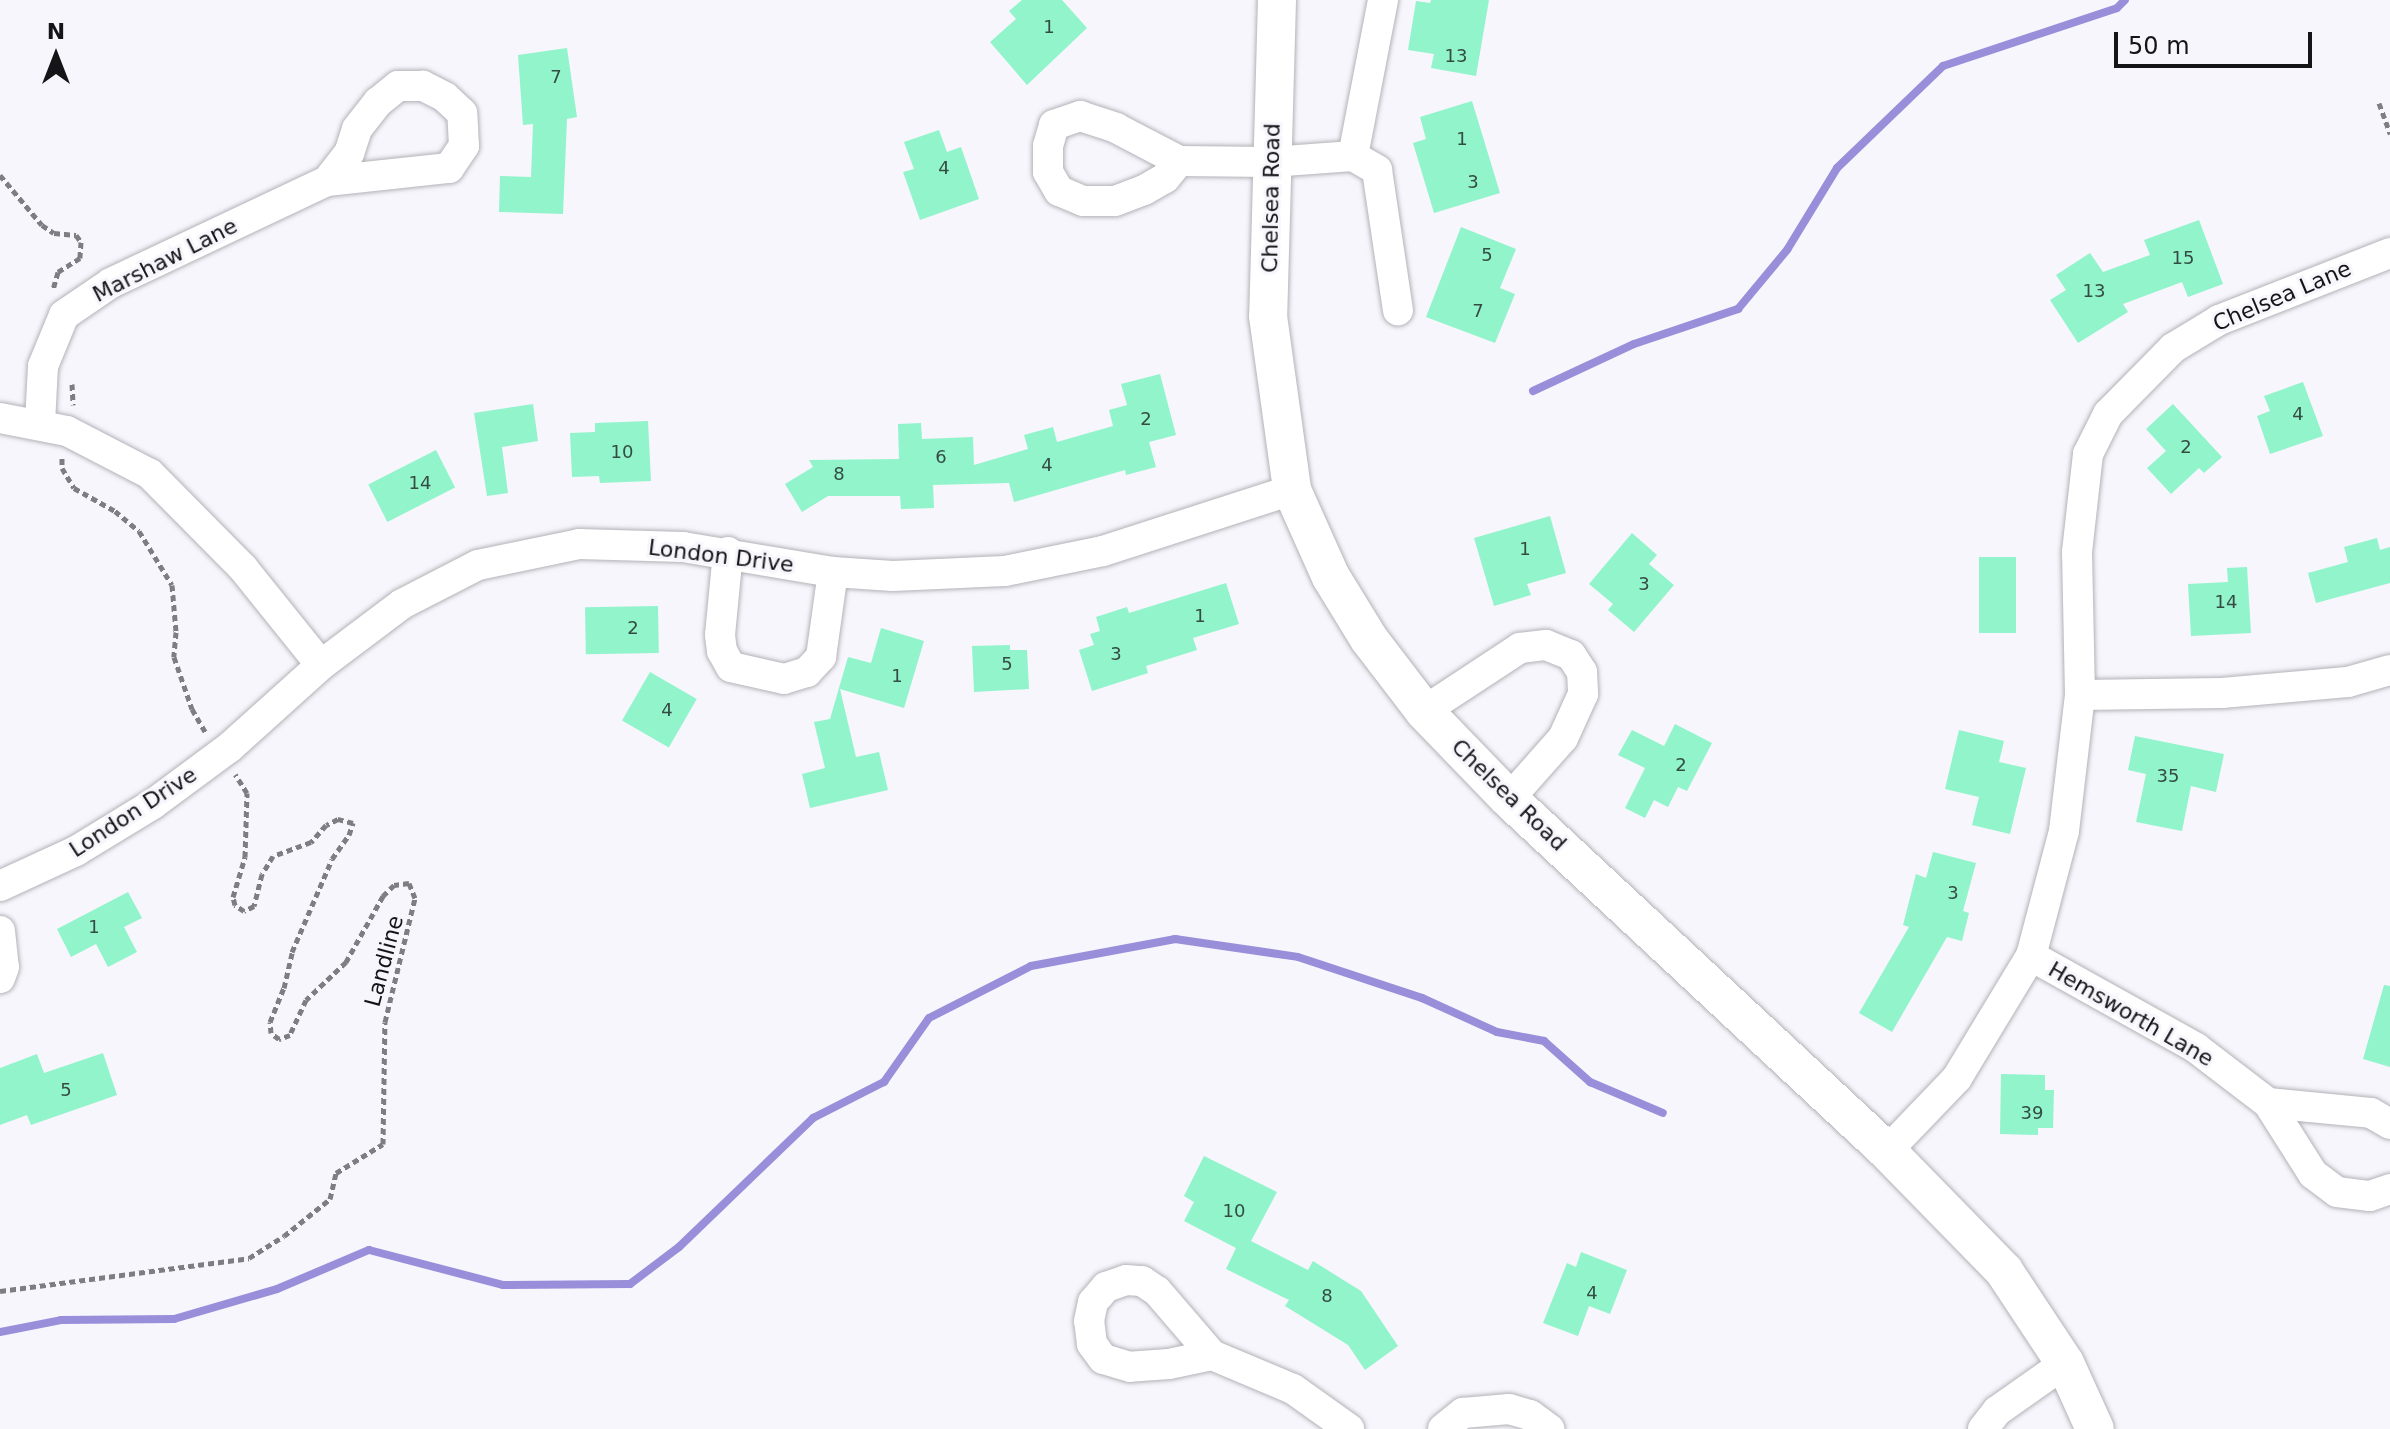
<!DOCTYPE html>
<style>
body{margin:0}
#map{position:relative;width:2390px;height:1429px;overflow:hidden;background:#f6f6fc;font-family:"DejaVu Sans",sans-serif}
div>[style]{position:absolute}
[style*='--x']{left:calc(var(--x)*1px);top:calc(var(--y)*1px);width:calc(var(--w)*1px);rotate:calc(var(--a)*1deg)}
.stream>*{height:8px;margin:-4px;padding:0 4px;transform-origin:4px;border-radius:4px;background:#998eda}
.building>*{inset:0;background:#92f4cb;transform-origin:0 0}
.path>*{height:5px;margin-top:-2.5px;transform-origin:0;background:repeating-linear-gradient(90deg,#7e7e82 0 6px,transparent 0 10px)}
.roads{filter:drop-shadow(0 0 2px #b3b2b8) drop-shadow(0 0 2px #b3b2b8)}
.minor>*{height:30px;margin:-15px;padding:0 15px;transform-origin:15px;border-radius:15px;background:#fff}
.tertiary>*{height:38px;margin:-19px;padding:0 19px;transform-origin:19px;border-radius:19px;background:#fff}
span{translate:-50% -50%;white-space:nowrap;text-align:center;line-height:1.15;-webkit-text-stroke:6px #f6f6fc;paint-order:stroke}
.number-label{font-size:18px;color:#344c44}
.number-label span{-webkit-text-stroke-width:0}
.street-label{font-size:22px;color:#151417}
.north{position:absolute;left:16px;top:16px;width:80px;height:80px;-webkit-text-stroke:6px #f6f6fc;paint-order:stroke;rotate:0deg;font-size:22px;font-weight:700;line-height:32px;text-align:center;color:#151417}
.north::after{content:'';display:block;margin:auto;width:28px;height:36px;background:#151417;clip-path:polygon(50% 0,100% 100%,50% 72%,0 100%)}
.scale{position:absolute;left:2114px;top:32px;width:198px;height:36px;box-sizing:border-box;border:4px solid #151417;border-top:0;padding-left:10px;font-size:24px;line-height:28px;white-space:nowrap;color:#151417;-webkit-text-stroke:6px #f6f6fc;paint-order:stroke}
</style>
<div id="map">
<div class="stream">
<i style="--x:1533;--y:391;--w:111;--a:-25"></i>
<i style="--x:1634;--y:344;--w:110;--a:-18.6"></i>
<i style="--x:1738;--y:309;--w:77;--a:-50.3"></i>
<i style="--x:1787;--y:250;--w:96;--a:-58.6"></i>
<i style="--x:1837;--y:168;--w:147;--a:-43.9"></i>
<i style="--x:1943;--y:66;--w:183;--a:-18.4"></i>
<i style="--x:2117;--y:8;--w:11;--a:-45"></i>
<i style="--x:0;--y:1332;--w:62;--a:-11.1"></i>
<i style="--x:61;--y:1320;--w:113;--a:-0.5"></i>
<i style="--x:174;--y:1319;--w:107;--a:-16.2"></i>
<i style="--x:277;--y:1289;--w:100;--a:-23"></i>
<i style="--x:369;--y:1250;--w:138;--a:14.6"></i>
<i style="--x:503;--y:1285;--w:127;--a:-0.5"></i>
<i style="--x:630;--y:1284;--w:61;--a:-37.1"></i>
<i style="--x:679;--y:1247;--w:186;--a:-43.9"></i>
<i style="--x:813;--y:1118;--w:80;--a:-26.9"></i>
<i style="--x:884;--y:1082;--w:78;--a:-54.9"></i>
<i style="--x:929;--y:1018;--w:114;--a:-27"></i>
<i style="--x:1031;--y:966;--w:147;--a:-10.6"></i>
<i style="--x:1175;--y:939;--w:124;--a:8.3"></i>
<i style="--x:1298;--y:957;--w:131;--a:18.3"></i>
<i style="--x:1422;--y:998;--w:82;--a:24.4"></i>
<i style="--x:1497;--y:1032;--w:48;--a:10.8"></i>
<i style="--x:1544;--y:1041;--w:62;--a:41.7"></i>
<i style="--x:1590;--y:1082;--w:79;--a:23"></i>
</div>
<div class="building">
<i style="clip-path:polygon(1022px 0,1062px 0,1087px 28px,1027px 85px,990px 42px,1016px 19px,1009px 11px)"></i>
<i style="clip-path:polygon(1431px 0,1489px 0,1476px 76px,1431px 68px,1434px 54px,1408px 50px,1416px 1px,1430px 3px)"></i>
<i style="clip-path:polygon(567px 48px,577px 117px,567px 119px,563px 214px,499px 212px,500px 176px,531px 177px,533px 124px,523px 125px,518px 55px)"></i>
<i style="clip-path:polygon(1472px 101px,1500px 193px,1434px 213px,1413px 143px,1426px 139px,1420px 117px)"></i>
<i style="clip-path:polygon(939px 130px,947px 152px,961px 147px,979px 199px,920px 220px,903px 172px,914px 169px,904px 142px)"></i>
<i style="clip-path:polygon(2199px 220px,2223px 284px,2188px 297px,2182px 282px,2123px 304px,2128px 312px,2078px 343px,2050px 300px,2066px 290px,2056px 275px,2090px 253px,2103px 272px,2150px 255px,2144px 240px)"></i>
<i style="clip-path:polygon(1461px 227px,1516px 249px,1500px 288px,1515px 294px,1495px 343px,1426px 317px)"></i>
<i style="clip-path:polygon(1160px 374px,1176px 435px,1149px 442px,1156px 467px,1126px 475px,1125px 470px,1014px 502px,1009px 483px,933px 485px,934px 508px,901px 509px,900px 496px,828px 496px,802px 512px,785px 484px,813px 467px,809px 460px,899px 459px,898px 424px,921px 423px,922px 439px,973px 437px,974px 465px,1028px 449px,1024px 435px,1053px 427px,1057px 442px,1113px 426px,1109px 410px,1127px 405px,1121px 384px)"></i>
<i style="clip-path:polygon(2303px 382px,2323px 436px,2270px 454px,2257px 416px,2270px 411px,2264px 396px)"></i>
<i style="clip-path:polygon(533px 404px,538px 441px,502px 447px,508px 493px,487px 496px,474px 413px)"></i>
<i style="clip-path:polygon(2173px 404px,2222px 457px,2204px 473px,2199px 468px,2171px 494px,2147px 468px,2166px 451px,2146px 429px)"></i>
<i style="clip-path:polygon(648px 421px,651px 481px,600px 483px,599px 476px,572px 477px,570px 433px,595px 432px,595px 423px)"></i>
<i style="left:436px;top:450px;width:42px;height:76px;rotate:63deg"></i>
<i style="clip-path:polygon(1550px 516px,1566px 573px,1527px 584px,1531px 595px,1494px 606px,1474px 538px)"></i>
<i style="clip-path:polygon(1632px 533px,1657px 555px,1649px 564px,1674px 585px,1634px 632px,1608px 610px,1613px 604px,1589px 584px)"></i>
<i style="clip-path:polygon(2377px 538px,2380px 550px,2390px 547px,2390px 583px,2316px 603px,2308px 573px,2348px 562px,2344px 547px)"></i>
<i style="left:1979px;top:557px;width:37px;height:76px"></i>
<i style="clip-path:polygon(2247px 567px,2251px 633px,2191px 636px,2188px 584px,2228px 582px,2227px 568px)"></i>
<i style="clip-path:polygon(1226px 583px,1239px 624px,1193px 638px,1197px 650px,1146px 666px,1148px 673px,1092px 691px,1079px 650px,1094px 645px,1090px 634px,1100px 631px,1096px 617px,1127px 607px,1129px 613px)"></i>
<i style="left:658px;top:606px;width:47px;height:73px;rotate:89deg"></i>
<i style="clip-path:polygon(881px 628px,924px 641px,904px 708px,840px 689px,856px 757px,879px 752px,888px 790px,810px 808px,802px 774px,825px 768px,814px 722px,830px 719px,848px 657px,871px 663px)"></i>
<i style="clip-path:polygon(1010px 645px,1010px 650px,1027px 650px,1029px 689px,974px 692px,972px 646px)"></i>
<i style="left:650px;top:672px;width:54px;height:56px;rotate:30deg"></i>
<i style="clip-path:polygon(1675px 724px,1712px 743px,1687px 791px,1678px 787px,1668px 807px,1654px 800px,1645px 818px,1625px 808px,1645px 768px,1618px 755px,1632px 730px,1664px 746px)"></i>
<i style="clip-path:polygon(1959px 730px,2004px 741px,1999px 762px,2026px 768px,2010px 834px,1972px 825px,1979px 797px,1945px 789px)"></i>
<i style="clip-path:polygon(2135px 736px,2224px 754px,2216px 792px,2191px 786px,2182px 831px,2136px 822px,2146px 774px,2128px 770px)"></i>
<i style="clip-path:polygon(1933px 852px,1976px 863px,1963px 911px,1969px 913px,1962px 941px,1947px 937px,1892px 1032px,1859px 1013px,1909px 927px,1903px 925px,1916px 874px,1926px 878px)"></i>
<i style="clip-path:polygon(128px 892px,142px 918px,124px 927px,137px 952px,108px 967px,96px 944px,71px 957px,57px 929px)"></i>
<i style="clip-path:polygon(2384px 985px,2390px 986px,2390px 1067px,2363px 1059px)"></i>
<i style="clip-path:polygon(103px 1053px,117px 1095px,31px 1125px,27px 1115px,0 1125px,0 1068px,37px 1054px,44px 1073px)"></i>
<i style="clip-path:polygon(2001px 1074px,2045px 1075px,2045px 1090px,2054px 1090px,2053px 1128px,2038px 1128px,2038px 1135px,2000px 1134px)"></i>
<i style="clip-path:polygon(1204px 1156px,1277px 1192px,1251px 1241px,1308px 1270px,1313px 1261px,1361px 1291px,1398px 1346px,1365px 1370px,1348px 1345px,1285px 1306px,1289px 1300px,1226px 1269px,1236px 1248px,1184px 1221px,1194px 1202px,1184px 1196px)"></i>
<i style="clip-path:polygon(1581px 1252px,1627px 1270px,1610px 1314px,1589px 1306px,1578px 1336px,1543px 1323px,1567px 1263px,1576px 1267px)"></i>
</div>
<div class="path">
<i style="--x:2379;--y:103;--w:33;--a:70"></i>
<i style="--x:0;--y:175;--w:65;--a:50"></i>
<i style="--x:42;--y:225;--w:14;--a:34"></i>
<i style="--x:54;--y:233;--w:22;--a:5"></i>
<i style="--x:76;--y:235;--w:9;--a:54"></i>
<i style="--x:81;--y:242;--w:16;--a:94"></i>
<i style="--x:80;--y:258;--w:26;--a:148"></i>
<i style="--x:58;--y:272;--w:18;--a:106"></i>
<i style="--x:72;--y:384;--w:21;--a:87"></i>
<i style="--x:62;--y:458;--w:10;--a:90"></i>
<i style="--x:62;--y:468;--w:23;--a:59"></i>
<i style="--x:74;--y:488;--w:47;--a:29.3"></i>
<i style="--x:115;--y:511;--w:31;--a:40"></i>
<i style="--x:139;--y:531;--w:63;--a:58.6"></i>
<i style="--x:172;--y:585;--w:47;--a:85.1"></i>
<i style="--x:176;--y:632;--w:25;--a:95"></i>
<i style="--x:174;--y:657;--w:55;--a:70.9"></i>
<i style="--x:192;--y:709;--w:28;--a:60"></i>
<i style="--x:0;--y:1291;--w:251;--a:-7.5"></i>
<i style="--x:249;--y:1258;--w:41;--a:-32.2"></i>
<i style="--x:284;--y:1236;--w:59;--a:-38.8"></i>
<i style="--x:330;--y:1199;--w:27;--a:-77"></i>
<i style="--x:336;--y:1173;--w:55;--a:-31.7"></i>
<i style="--x:383;--y:1144;--w:122;--a:-89.1"></i>
<i style="--x:385;--y:1022;--w:128;--a:-76.4"></i>
<i style="--x:415;--y:898;--w:16;--a:-112"></i>
<i style="--x:409;--y:883;--w:15;--a:172"></i>
<i style="--x:394;--y:885;--w:16;--a:135"></i>
<i style="--x:383;--y:896;--w:76;--a:119.3"></i>
<i style="--x:346;--y:962;--w:55;--a:136.5"></i>
<i style="--x:306;--y:1000;--w:38;--a:115"></i>
<i style="--x:290;--y:1035;--w:12;--a:160"></i>
<i style="--x:279;--y:1039;--w:10;--a:-143"></i>
<i style="--x:271;--y:1033;--w:11;--a:-95"></i>
<i style="--x:270;--y:1022;--w:37;--a:-68"></i>
<i style="--x:284;--y:988;--w:37;--a:-77"></i>
<i style="--x:292;--y:952;--w:101;--a:-66.7"></i>
<i style="--x:332;--y:859;--w:29;--a:-55"></i>
<i style="--x:349;--y:835;--w:13;--a:-72"></i>
<i style="--x:353;--y:823;--w:16;--a:-165"></i>
<i style="--x:338;--y:819;--w:13;--a:153"></i>
<i style="--x:326;--y:825;--w:23;--a:131"></i>
<i style="--x:311;--y:842;--w:40;--a:159.8"></i>
<i style="--x:273;--y:856;--w:21;--a:121"></i>
<i style="--x:262;--y:874;--w:33;--a:104"></i>
<i style="--x:254;--y:906;--w:11;--a:153"></i>
<i style="--x:244;--y:911;--w:11;--a:-146"></i>
<i style="--x:235;--y:905;--w:8;--a:-104"></i>
<i style="--x:233;--y:897;--w:42;--a:-73.3"></i>
<i style="--x:245;--y:857;--w:64;--a:-88.2"></i>
<i style="--x:247;--y:793;--w:22;--a:-122"></i>
</div>
<div class="roads">
<div class="minor">
<i style="--x:1353;--y:156;--w:28;--a:30"></i>
<i style="--x:1377;--y:170;--w:142;--a:81.5"></i>
<i style="--x:1353;--y:156;--w:159;--a:-79.1"></i>
<i style="--x:1179;--y:161;--w:22;--a:129"></i>
<i style="--x:1165;--y:178;--w:24;--a:150"></i>
<i style="--x:1144;--y:190;--w:31;--a:159"></i>
<i style="--x:1115;--y:201;--w:32;--a:180"></i>
<i style="--x:1083;--y:201;--w:26;--a:-157"></i>
<i style="--x:1059;--y:191;--w:22;--a:-120"></i>
<i style="--x:1048;--y:172;--w:26;--a:-90"></i>
<i style="--x:1048;--y:146;--w:22;--a:-74"></i>
<i style="--x:1054;--y:125;--w:28;--a:-19"></i>
<i style="--x:1080;--y:116;--w:38;--a:18"></i>
<i style="--x:1116;--y:128;--w:71;--a:27.6"></i>
<i style="--x:1179;--y:161;--w:92;--a:0.6"></i>
<i style="--x:1271;--y:162;--w:82;--a:-4.2"></i>
<i style="--x:0;--y:418;--w:68;--a:11"></i>
<i style="--x:67;--y:431;--w:93;--a:27.4"></i>
<i style="--x:150;--y:474;--w:132;--a:45.3"></i>
<i style="--x:243;--y:568;--w:124;--a:51.2"></i>
<i style="--x:40;--y:423;--w:57;--a:-87"></i>
<i style="--x:43;--y:366;--w:55;--a:-67.6"></i>
<i style="--x:64;--y:315;--w:57;--a:-34.2"></i>
<i style="--x:111;--y:283;--w:239;--a:-25.3"></i>
<i style="--x:327;--y:181;--w:123;--a:-6.1"></i>
<i style="--x:449;--y:168;--w:27;--a:-56"></i>
<i style="--x:464;--y:146;--w:33;--a:-93"></i>
<i style="--x:462;--y:113;--w:23;--a:-137"></i>
<i style="--x:445;--y:97;--w:25;--a:-153"></i>
<i style="--x:423;--y:86;--w:25;--a:180"></i>
<i style="--x:398;--y:86;--w:26;--a:141"></i>
<i style="--x:378;--y:102;--w:34;--a:128"></i>
<i style="--x:357;--y:129;--w:25;--a:108"></i>
<i style="--x:349;--y:153;--w:36;--a:128"></i>
<i style="--x:728;--y:552;--w:83;--a:95.5"></i>
<i style="--x:720;--y:635;--w:16;--a:83"></i>
<i style="--x:722;--y:651;--w:18;--a:61"></i>
<i style="--x:731;--y:667;--w:54;--a:12.8"></i>
<i style="--x:784;--y:679;--w:24;--a:-17"></i>
<i style="--x:807;--y:672;--w:21;--a:-47"></i>
<i style="--x:821;--y:657;--w:86;--a:-82"></i>
<i style="--x:2080;--y:695;--w:142;--a:-0.8"></i>
<i style="--x:2222;--y:693;--w:126;--a:-5"></i>
<i style="--x:2348;--y:682;--w:44;--a:-15.9"></i>
<i style="--x:1424;--y:711;--w:115;--a:-33.3"></i>
<i style="--x:1520;--y:648;--w:26;--a:-7"></i>
<i style="--x:1546;--y:645;--w:27;--a:22"></i>
<i style="--x:1571;--y:655;--w:20;--a:57"></i>
<i style="--x:1582;--y:672;--w:22;--a:87"></i>
<i style="--x:1583;--y:694;--w:48;--a:114.4"></i>
<i style="--x:1563;--y:738;--w:81;--a:131.5"></i>
<i style="--x:0;--y:886;--w:84;--a:-24.7"></i>
<i style="--x:76;--y:851;--w:90;--a:-31.4"></i>
<i style="--x:153;--y:804;--w:96;--a:-36.5"></i>
<i style="--x:230;--y:747;--w:122;--a:-42"></i>
<i style="--x:321;--y:665;--w:101;--a:-37"></i>
<i style="--x:402;--y:604;--w:85;--a:-27.2"></i>
<i style="--x:478;--y:565;--w:103;--a:-11.7"></i>
<i style="--x:579;--y:544;--w:104;--a:1.7"></i>
<i style="--x:683;--y:547;--w:152;--a:9.5"></i>
<i style="--x:833;--y:572;--w:60;--a:3.8"></i>
<i style="--x:893;--y:576;--w:112;--a:-2.6"></i>
<i style="--x:1005;--y:571;--w:100;--a:-11.5"></i>
<i style="--x:1103;--y:551;--w:199;--a:-17.9"></i>
<i style="--x:0;--y:931;--w:36;--a:84"></i>
<i style="--x:4;--y:967;--w:12;--a:110"></i>
<i style="--x:2031;--y:956;--w:189;--a:29.1"></i>
<i style="--x:2196;--y:1048;--w:91;--a:37.4"></i>
<i style="--x:2268;--y:1103;--w:84;--a:57.6"></i>
<i style="--x:2313;--y:1174;--w:30;--a:37"></i>
<i style="--x:2337;--y:1192;--w:33;--a:7"></i>
<i style="--x:2370;--y:1196;--w:21;--a:-19"></i>
<i style="--x:2268;--y:1103;--w:103;--a:5.5"></i>
<i style="--x:2371;--y:1113;--w:22;--a:30"></i>
<i style="--x:1887;--y:1151;--w:101;--a:-46.2"></i>
<i style="--x:1957;--y:1078;--w:143;--a:-58.8"></i>
<i style="--x:2031;--y:956;--w:129;--a:-75.2"></i>
<i style="--x:2064;--y:831;--w:137;--a:-83.3"></i>
<i style="--x:2080;--y:695;--w:143;--a:-91.2"></i>
<i style="--x:2077;--y:552;--w:99;--a:-83.6"></i>
<i style="--x:2088;--y:454;--w:45;--a:-63.4"></i>
<i style="--x:2108;--y:414;--w:93;--a:-45.4"></i>
<i style="--x:2173;--y:348;--w:54;--a:-31.3"></i>
<i style="--x:2219;--y:320;--w:184;--a:-21.4"></i>
<i style="--x:1212;--y:1355;--w:44;--a:168.2"></i>
<i style="--x:1169;--y:1364;--w:39;--a:176"></i>
<i style="--x:1130;--y:1367;--w:28;--a:-163"></i>
<i style="--x:1103;--y:1359;--w:19;--a:-126"></i>
<i style="--x:1092;--y:1344;--w:23;--a:-97"></i>
<i style="--x:1089;--y:1321;--w:19;--a:-78"></i>
<i style="--x:1093;--y:1302;--w:20;--a:-49"></i>
<i style="--x:1106;--y:1287;--w:21;--a:-19"></i>
<i style="--x:1126;--y:1280;--w:16;--a:4"></i>
<i style="--x:1142;--y:1281;--w:18;--a:34"></i>
<i style="--x:1157;--y:1291;--w:84;--a:49.3"></i>
<i style="--x:1212;--y:1355;--w:88;--a:22.8"></i>
<i style="--x:1293;--y:1389;--w:69;--a:35.5"></i>
<i style="--x:1443;--y:1429;--w:26;--a:-39"></i>
<i style="--x:1463;--y:1413;--w:46;--a:-5"></i>
<i style="--x:1509;--y:1409;--w:22;--a:16"></i>
<i style="--x:1530;--y:1415;--w:24;--a:36"></i>
<i style="--x:1983;--y:1429;--w:23;--a:-52"></i>
<i style="--x:1997;--y:1411;--w:83;--a:-35.2"></i>
</div>
<div class="tertiary">
<i style="--x:1277;--y:0;--w:316;--a:91.6"></i>
<i style="--x:1268;--y:316;--w:176;--a:82.1"></i>
<i style="--x:1292;--y:490;--w:95;--a:65.9"></i>
<i style="--x:1331;--y:577;--w:73;--a:58.5"></i>
<i style="--x:1369;--y:639;--w:91;--a:52.6"></i>
<i style="--x:1424;--y:711;--w:122;--a:46"></i>
<i style="--x:1509;--y:799;--w:517;--a:42.96"></i>
<i style="--x:1887;--y:1151;--w:168;--a:45.7"></i>
<i style="--x:2004;--y:1271;--w:110;--a:56.5"></i>
<i style="--x:2065;--y:1363;--w:72;--a:65.6"></i>
</div>
</div>
<div class="number-label">
<span style="left:1049px;top:27px">1</span>
<span style="left:1456px;top:56px">13</span>
<span style="left:556px;top:77px">7</span>
<span style="left:1462px;top:139px">1</span>
<span style="left:944px;top:168px">4</span>
<span style="left:1473px;top:182px">3</span>
<span style="left:1487px;top:255px">5</span>
<span style="left:2183px;top:258px">15</span>
<span style="left:2094px;top:291px">13</span>
<span style="left:1478px;top:311px">7</span>
<span style="left:2298px;top:414px">4</span>
<span style="left:1146px;top:419px">2</span>
<span style="left:2186px;top:447px">2</span>
<span style="left:622px;top:452px">10</span>
<span style="left:941px;top:457px">6</span>
<span style="left:1047px;top:465px">4</span>
<span style="left:839px;top:474px">8</span>
<span style="left:420px;top:483px">14</span>
<span style="left:1525px;top:549px">1</span>
<span style="left:1644px;top:584px">3</span>
<span style="left:2226px;top:602px">14</span>
<span style="left:1200px;top:616px">1</span>
<span style="left:633px;top:628px">2</span>
<span style="left:1116px;top:654px">3</span>
<span style="left:1007px;top:664px">5</span>
<span style="left:897px;top:676px">1</span>
<span style="left:667px;top:710px">4</span>
<span style="left:1681px;top:765px">2</span>
<span style="left:2168px;top:776px">35</span>
<span style="left:1953px;top:893px">3</span>
<span style="left:94px;top:927px">1</span>
<span style="left:66px;top:1090px">5</span>
<span style="left:2032px;top:1113px">39</span>
<span style="left:1234px;top:1211px">10</span>
<span style="left:1592px;top:1293px">4</span>
<span style="left:1327px;top:1296px">8</span>
</div>
<div class="street-label">
<span style="left:1271px;top:198px;rotate:-89deg">Chelsea Road</span>
<span style="left:165px;top:260px;rotate:-27deg">Marshaw Lane</span>
<span style="left:2282px;top:296px;rotate:-23deg">Chelsea Lane</span>
<span style="left:721px;top:556px;rotate:7deg">London Drive</span>
<span style="left:1509px;top:795px;rotate:44deg">Chelsea Road</span>
<span style="left:133px;top:812px;rotate:-33deg">London Drive</span>
<span style="left:384px;top:961px;rotate:-75deg">Landline</span>
<span style="left:2131px;top:1014px;rotate:30deg">Hemsworth Lane</span>
</div>
<div class="north">N</div>
<div class="scale">50 m</div>
</div>
